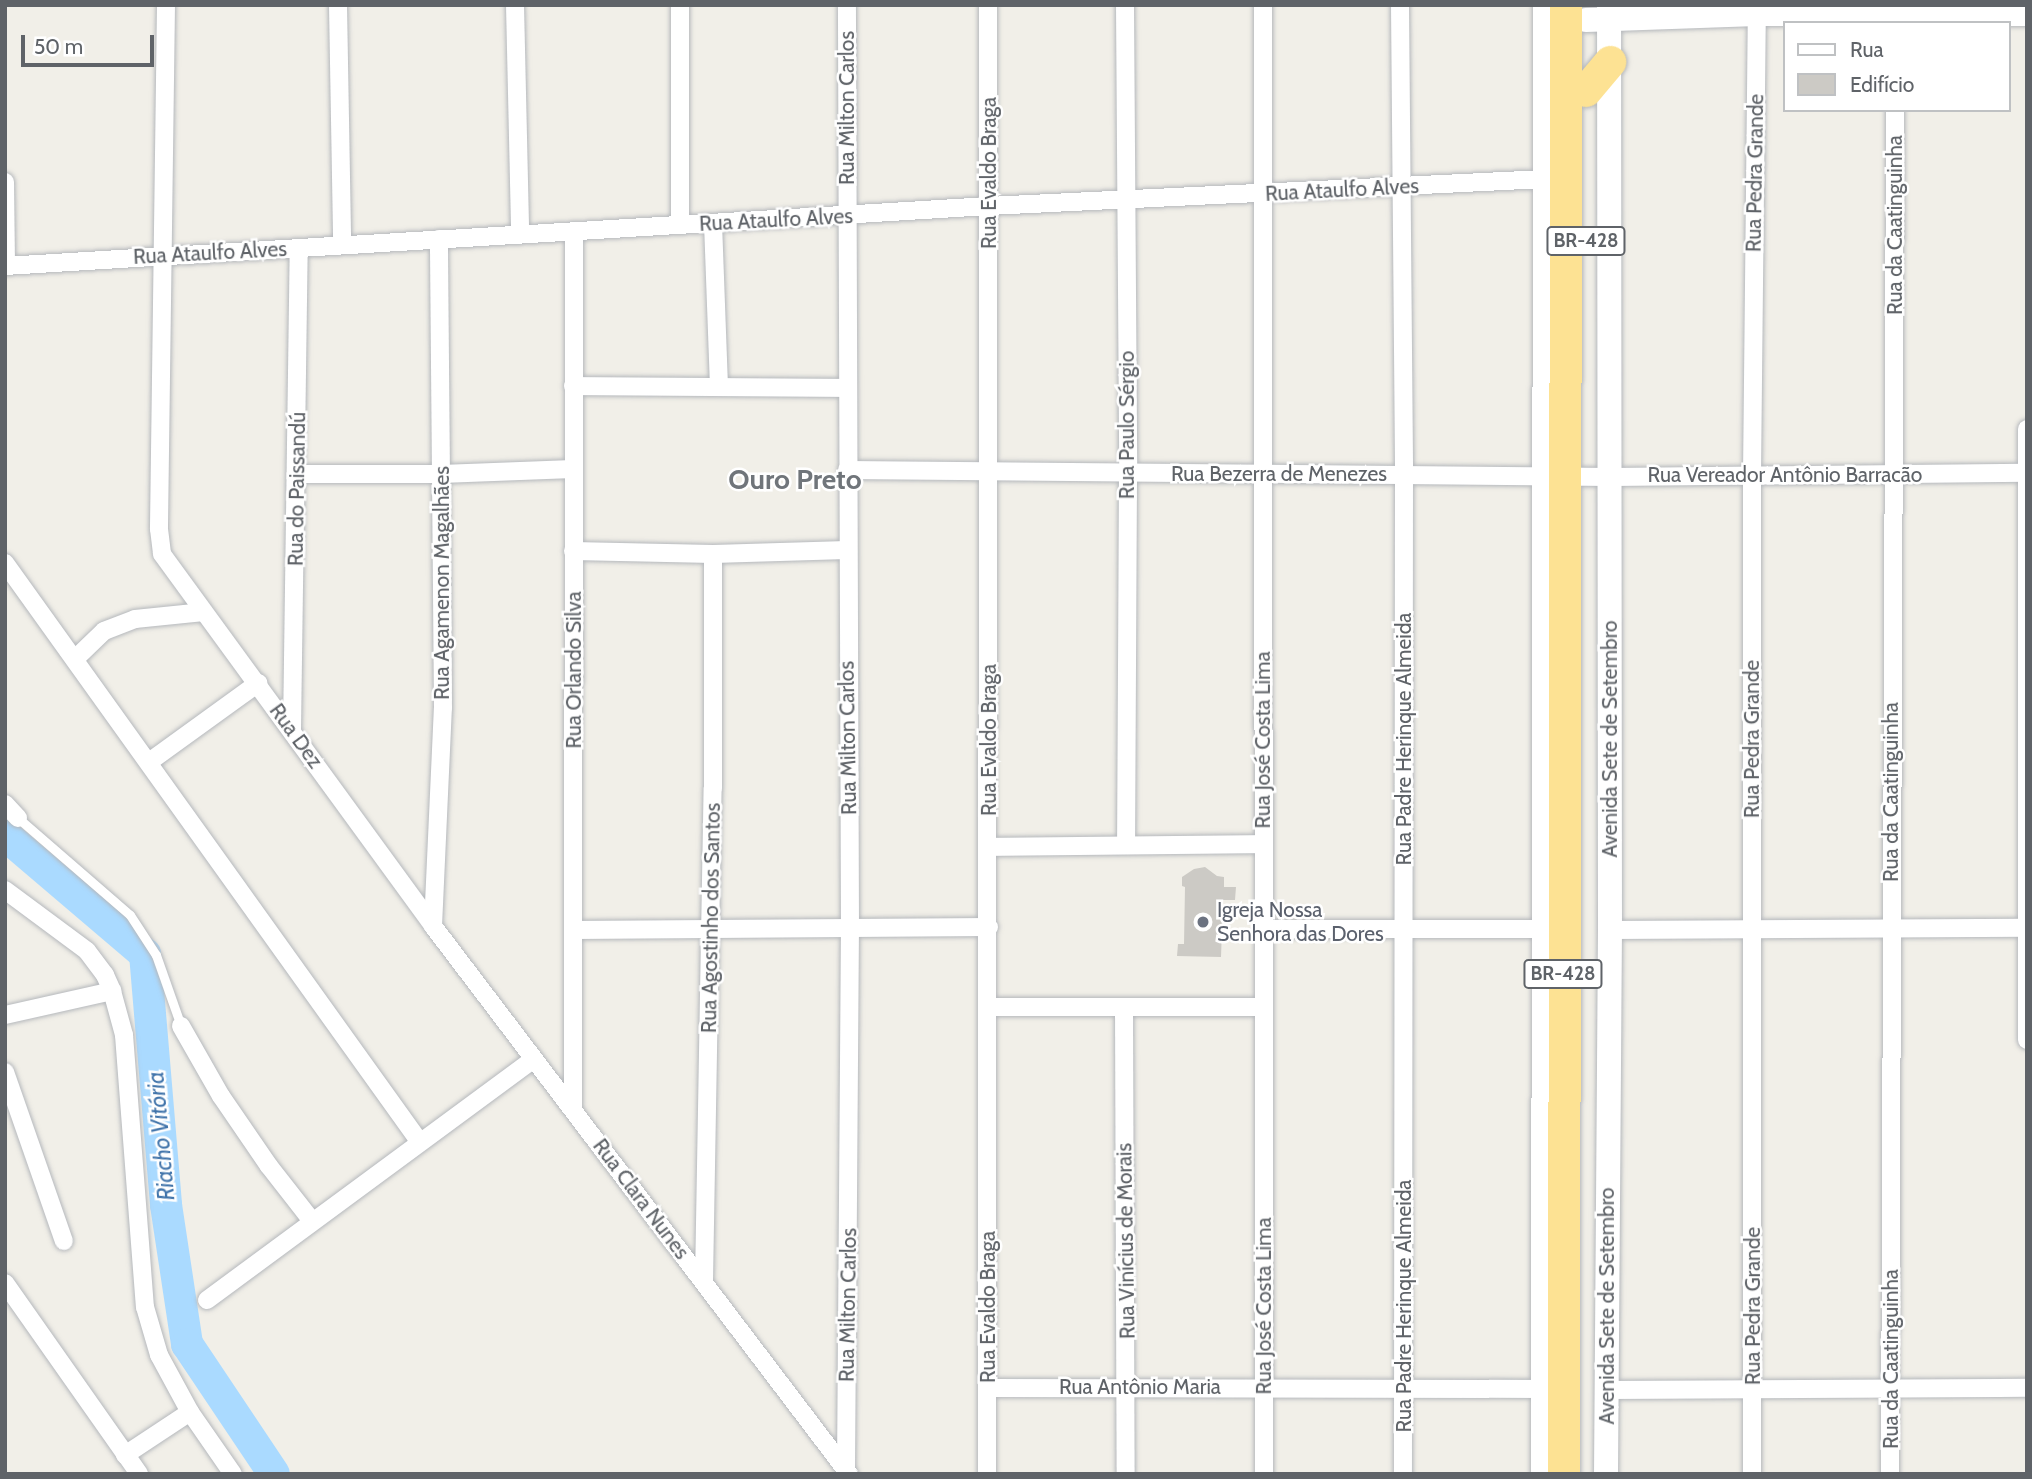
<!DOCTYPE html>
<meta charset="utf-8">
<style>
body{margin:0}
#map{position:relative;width:2032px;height:1479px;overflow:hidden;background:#f1efe8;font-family:Cabin,sans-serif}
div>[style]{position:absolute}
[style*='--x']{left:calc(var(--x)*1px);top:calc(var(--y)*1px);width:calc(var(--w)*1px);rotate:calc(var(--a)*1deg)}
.river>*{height:32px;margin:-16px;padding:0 16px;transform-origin:16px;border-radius:16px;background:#aadaff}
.building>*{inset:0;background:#cccac5}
.roads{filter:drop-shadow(0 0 2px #b5b8bc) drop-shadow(0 0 2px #b5b8bc)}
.lane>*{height:9px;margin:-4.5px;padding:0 4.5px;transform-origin:4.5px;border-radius:4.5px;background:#fff}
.street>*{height:18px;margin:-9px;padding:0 9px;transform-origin:9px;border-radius:9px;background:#fff}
.secondary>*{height:24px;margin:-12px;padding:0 12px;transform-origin:12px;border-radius:12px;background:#fff}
.highway>*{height:32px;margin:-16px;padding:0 16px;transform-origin:16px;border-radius:16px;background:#fde293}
.dots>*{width:19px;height:19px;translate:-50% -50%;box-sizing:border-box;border:4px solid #fff;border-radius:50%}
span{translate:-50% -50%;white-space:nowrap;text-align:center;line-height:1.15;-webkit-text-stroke:5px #fff;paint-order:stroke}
.shield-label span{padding:2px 5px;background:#fff;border:2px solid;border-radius:5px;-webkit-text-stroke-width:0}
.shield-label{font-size:19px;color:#5f6368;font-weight:700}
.street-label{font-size:21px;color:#5f6368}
.worship-label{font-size:21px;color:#5b616d}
.left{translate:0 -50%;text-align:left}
.water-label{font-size:23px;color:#4174aa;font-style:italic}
.district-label{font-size:28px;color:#70757a;font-weight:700}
.frame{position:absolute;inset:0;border:7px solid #5f6368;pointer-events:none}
.legend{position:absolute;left:1783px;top:21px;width:228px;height:91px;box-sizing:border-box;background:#fff;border:2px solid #bfc1c3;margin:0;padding:9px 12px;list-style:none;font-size:21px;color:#5f6368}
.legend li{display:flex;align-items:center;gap:14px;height:35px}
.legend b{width:35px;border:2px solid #bfc1c3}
.scale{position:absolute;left:21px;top:35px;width:133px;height:32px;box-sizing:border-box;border:4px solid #5f6368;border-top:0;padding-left:9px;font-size:21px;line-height:24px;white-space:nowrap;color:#5f6368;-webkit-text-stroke:5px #fff;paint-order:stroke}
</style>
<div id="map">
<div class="river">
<i style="--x:5;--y:835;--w:184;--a:40.4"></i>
<i style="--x:145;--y:954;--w:252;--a:85.2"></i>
<i style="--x:166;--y:1205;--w:141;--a:81.4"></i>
<i style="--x:187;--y:1344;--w:156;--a:56.2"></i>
</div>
<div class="building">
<i style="clip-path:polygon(1205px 867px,1217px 876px,1224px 877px,1224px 887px,1236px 887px,1235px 900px,1223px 900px,1221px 957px,1177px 956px,1178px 944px,1184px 944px,1185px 887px,1182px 886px,1182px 877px,1194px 869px)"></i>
</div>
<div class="roads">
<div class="lane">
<i style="--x:18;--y:818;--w:148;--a:40.9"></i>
<i style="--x:130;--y:915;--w:48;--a:57"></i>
<i style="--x:156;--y:955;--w:75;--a:70.6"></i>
</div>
<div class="street">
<i style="--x:166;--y:5;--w:524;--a:90.77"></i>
<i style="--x:159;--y:529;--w:25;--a:83"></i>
<i style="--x:162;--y:554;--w:460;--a:53.9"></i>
<i style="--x:433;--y:926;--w:688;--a:52.8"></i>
<i style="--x:338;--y:5;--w:240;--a:89"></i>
<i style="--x:515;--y:5;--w:229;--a:88.7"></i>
<i style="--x:1125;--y:5;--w:470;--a:89.6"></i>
<i style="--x:1128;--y:475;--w:369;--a:90.3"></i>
<i style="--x:1263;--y:5;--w:1469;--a:89.96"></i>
<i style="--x:1400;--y:5;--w:469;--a:89.5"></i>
<i style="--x:1404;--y:474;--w:1000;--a:90.06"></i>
<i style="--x:5;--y:182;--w:84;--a:89.3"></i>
<i style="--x:713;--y:223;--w:164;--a:87.9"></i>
<i style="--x:680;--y:225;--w:220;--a:-90"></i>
<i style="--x:5;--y:266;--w:986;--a:-3.49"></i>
<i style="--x:989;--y:206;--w:558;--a:-2.78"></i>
<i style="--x:573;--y:386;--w:274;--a:0.4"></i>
<i style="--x:2027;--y:429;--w:611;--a:90"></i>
<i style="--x:847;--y:470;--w:764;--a:0.52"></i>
<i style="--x:1611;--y:477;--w:416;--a:-0.6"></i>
<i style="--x:297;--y:474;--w:144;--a:0"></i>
<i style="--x:441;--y:474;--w:132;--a:-2.2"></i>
<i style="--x:573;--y:551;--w:140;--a:1.2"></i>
<i style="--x:713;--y:554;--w:134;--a:-1.7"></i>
<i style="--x:5;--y:563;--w:711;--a:54.39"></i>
<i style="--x:75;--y:659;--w:40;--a:-44"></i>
<i style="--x:104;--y:631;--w:33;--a:-21"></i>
<i style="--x:135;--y:619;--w:69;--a:-5.8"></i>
<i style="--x:292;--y:730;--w:482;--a:-89.2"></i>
<i style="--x:149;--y:762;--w:135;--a:-35.9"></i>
<i style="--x:5;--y:804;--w:19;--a:47"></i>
<i style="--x:989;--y:847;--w:275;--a:-0.6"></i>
<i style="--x:5;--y:890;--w:102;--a:36.6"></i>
<i style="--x:87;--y:951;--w:30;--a:53"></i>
<i style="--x:105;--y:975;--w:17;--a:66"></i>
<i style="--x:112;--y:991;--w:46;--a:74.7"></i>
<i style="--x:124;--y:1035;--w:273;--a:85.6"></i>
<i style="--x:145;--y:1307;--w:50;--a:73.7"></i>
<i style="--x:159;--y:1355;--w:65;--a:61.5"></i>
<i style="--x:190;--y:1412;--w:75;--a:55.3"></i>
<i style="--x:433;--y:926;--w:218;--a:-87.4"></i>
<i style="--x:443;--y:708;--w:469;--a:-90.5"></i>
<i style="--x:1265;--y:929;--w:278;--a:0"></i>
<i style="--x:573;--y:930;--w:416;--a:-0.4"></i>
<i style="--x:1610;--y:930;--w:417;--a:-0.3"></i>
<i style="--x:988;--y:1007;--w:276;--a:0"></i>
<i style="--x:1124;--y:1008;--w:466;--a:89.8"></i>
<i style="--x:5;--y:1015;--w:110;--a:-12.6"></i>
<i style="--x:181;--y:1026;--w:81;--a:60.3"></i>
<i style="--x:221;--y:1096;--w:85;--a:55.6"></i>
<i style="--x:269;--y:1166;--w:70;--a:52"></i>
<i style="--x:5;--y:1072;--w:179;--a:70.8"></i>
<i style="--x:573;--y:1109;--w:878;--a:-89.93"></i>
<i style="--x:704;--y:1281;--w:493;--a:-89"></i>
<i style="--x:713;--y:788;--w:234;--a:-90"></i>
<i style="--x:5;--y:1283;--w:233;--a:54.9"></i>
<i style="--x:207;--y:1300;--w:406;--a:-36.4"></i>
<i style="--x:988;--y:1388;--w:556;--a:0.1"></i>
<i style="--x:1607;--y:1390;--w:420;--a:-0.3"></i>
<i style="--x:125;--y:1455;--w:78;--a:-33.5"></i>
<i style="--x:846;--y:1470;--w:543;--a:-89.58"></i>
<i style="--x:850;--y:927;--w:922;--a:-90.19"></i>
<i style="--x:987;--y:1474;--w:1469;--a:-89.96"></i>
<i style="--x:1752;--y:1474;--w:999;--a:-90"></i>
<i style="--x:1752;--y:475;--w:470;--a:-89.4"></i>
<i style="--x:1890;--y:1474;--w:1364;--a:-89.79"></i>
</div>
<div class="secondary">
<i style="--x:1586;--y:20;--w:171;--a:-2"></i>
<i style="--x:1757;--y:14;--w:270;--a:0"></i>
<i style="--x:1543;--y:1474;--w:1469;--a:-89.92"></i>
<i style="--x:1606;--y:1474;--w:544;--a:-89.58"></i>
<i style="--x:1610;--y:930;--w:925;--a:-90.06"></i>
</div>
<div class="highway">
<i style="--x:1586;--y:91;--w:38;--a:-50"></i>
<i style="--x:1564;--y:1474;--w:1469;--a:-89.92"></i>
</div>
</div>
<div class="dots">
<i style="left:1203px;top:922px;background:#6b7280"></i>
</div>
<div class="shield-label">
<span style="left:1586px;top:241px">BR-428</span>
<span style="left:1563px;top:974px">BR-428</span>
</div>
<div class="street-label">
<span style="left:847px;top:108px;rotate:-90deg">Rua Milton Carlos</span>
<span style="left:989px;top:173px;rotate:-90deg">Rua Evaldo Braga</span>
<span style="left:1755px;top:173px;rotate:-89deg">Rua Pedra Grande</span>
<span style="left:1342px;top:190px;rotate:-3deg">Rua Ataulfo Alves</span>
<span style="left:776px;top:220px;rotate:-3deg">Rua Ataulfo Alves</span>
<span style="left:1895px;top:225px;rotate:-90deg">Rua da Caatinguinha</span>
<span style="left:210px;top:253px;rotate:-3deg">Rua Ataulfo Alves</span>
<span style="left:1127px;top:425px;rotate:-90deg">Rua Paulo Sérgio</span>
<span style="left:1279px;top:474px">Rua Bezerra de Menezes</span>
<span style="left:1785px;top:475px">Rua Vereador Antônio Barracão</span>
<span style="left:297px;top:489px;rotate:-89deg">Rua do Paissandú</span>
<span style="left:442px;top:583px;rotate:-90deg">Rua Agamenon Magalhães</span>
<span style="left:574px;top:670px;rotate:-90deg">Rua Orlando Silva</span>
<span style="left:296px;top:736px;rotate:54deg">Rua Dez</span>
<span style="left:848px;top:738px;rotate:-91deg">Rua Milton Carlos</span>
<span style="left:1404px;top:739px;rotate:-90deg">Rua Padre Herinque Almeida</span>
<span style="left:1610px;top:739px;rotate:-90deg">Avenida Sete de Setembro</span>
<span style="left:1752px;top:739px;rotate:-90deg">Rua Pedra Grande</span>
<span style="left:989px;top:740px;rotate:-90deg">Rua Evaldo Braga</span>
<span style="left:1263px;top:740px;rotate:-90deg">Rua José Costa Lima</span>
<span style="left:1891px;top:792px;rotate:-90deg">Rua da Caatinguinha</span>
<span style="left:711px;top:918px;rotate:-89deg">Rua Agostinho dos Santos</span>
<span style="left:641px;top:1199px;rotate:53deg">Rua Clara Nunes</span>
<span style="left:1126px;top:1241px;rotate:-91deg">Rua Vinícius de Morais</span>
<span style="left:848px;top:1305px;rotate:-89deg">Rua Milton Carlos</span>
<span style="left:1264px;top:1306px;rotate:-90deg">Rua José Costa Lima</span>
<span style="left:1404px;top:1306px;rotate:-90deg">Rua Padre Herinque Almeida</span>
<span style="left:1607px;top:1306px;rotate:-90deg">Avenida Sete de Setembro</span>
<span style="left:1753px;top:1306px;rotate:-90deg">Rua Pedra Grande</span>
<span style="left:988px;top:1307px;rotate:-90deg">Rua Evaldo Braga</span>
<span style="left:1891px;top:1359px;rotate:-90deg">Rua da Caatinguinha</span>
<span style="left:1140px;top:1387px">Rua Antônio Maria</span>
</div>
<div class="worship-label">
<span class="left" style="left:1217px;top:922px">Igreja Nossa<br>Senhora das Dores</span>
</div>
<div class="water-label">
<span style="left:161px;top:1136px;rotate:-95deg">Riacho Vitória</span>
</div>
<div class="district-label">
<span style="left:795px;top:479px">Ouro Preto</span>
</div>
<div class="frame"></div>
<ul class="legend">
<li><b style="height:9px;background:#fff"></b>Rua</li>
<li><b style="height:19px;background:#cccac5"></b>Edifício</li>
</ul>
<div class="scale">50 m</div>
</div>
